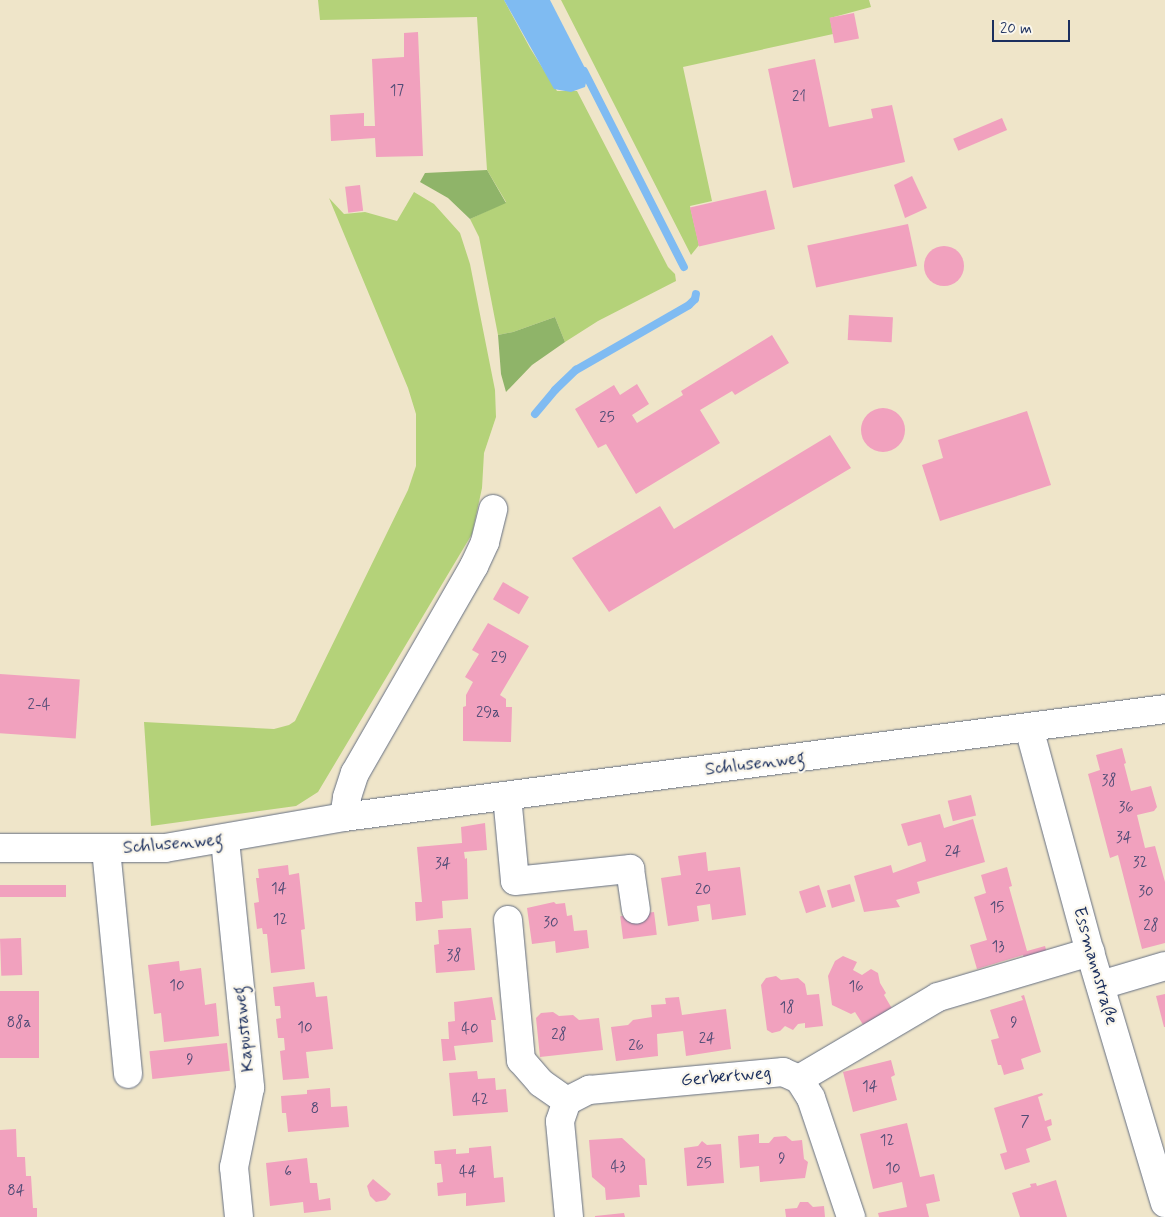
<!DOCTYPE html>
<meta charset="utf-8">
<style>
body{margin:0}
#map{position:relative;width:1165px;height:1217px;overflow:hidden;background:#efe5c9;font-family:Mynerve,sans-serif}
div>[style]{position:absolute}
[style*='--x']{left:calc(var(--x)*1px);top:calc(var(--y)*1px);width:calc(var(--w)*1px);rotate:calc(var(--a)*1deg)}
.green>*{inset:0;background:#b4d279}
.forest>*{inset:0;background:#8fb469}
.water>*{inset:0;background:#7fbbf2}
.stream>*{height:8px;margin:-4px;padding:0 4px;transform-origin:4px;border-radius:4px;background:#7fbbf2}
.building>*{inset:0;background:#f1a1be;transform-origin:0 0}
.round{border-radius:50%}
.roads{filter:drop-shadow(0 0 1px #656f83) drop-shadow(0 0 1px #656f83)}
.minor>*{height:28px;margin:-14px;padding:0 14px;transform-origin:14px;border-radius:14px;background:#fff}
span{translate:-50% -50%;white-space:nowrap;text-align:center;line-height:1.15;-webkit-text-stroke:4.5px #fbf7ec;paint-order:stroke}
.number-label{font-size:15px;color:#504c76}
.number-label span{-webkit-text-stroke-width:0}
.street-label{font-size:18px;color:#1b2f5e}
.scale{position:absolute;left:992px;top:20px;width:78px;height:22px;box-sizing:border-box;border:2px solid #1b2f5e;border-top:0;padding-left:6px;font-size:15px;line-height:18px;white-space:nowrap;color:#1b2f5e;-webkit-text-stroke:4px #fbf7ec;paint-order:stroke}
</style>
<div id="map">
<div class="green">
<i style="clip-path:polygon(318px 0,504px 0,530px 48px,557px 91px,577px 91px,668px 267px,675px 274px,676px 281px,598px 321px,565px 342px,555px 317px,513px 332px,498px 335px,479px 237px,470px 219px,506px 202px,487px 170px,477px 17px,320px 20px)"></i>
<i style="clip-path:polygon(561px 0,869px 0,871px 7px,830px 18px,833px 34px,683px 67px,712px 201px,690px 206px,699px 245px,691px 255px)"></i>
<i style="clip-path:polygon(414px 192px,434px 204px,460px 233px,470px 264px,495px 390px,496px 417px,484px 453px,482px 488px,472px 534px,318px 792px,296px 806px,151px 826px,144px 722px,274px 729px,289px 725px,295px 721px,408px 490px,416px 466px,416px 414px,408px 388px,329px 198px,344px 214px,365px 212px,397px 221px)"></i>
</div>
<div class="forest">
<i style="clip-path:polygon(487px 170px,506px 203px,470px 219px,448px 198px,420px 182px,425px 173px)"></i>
<i style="clip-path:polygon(555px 317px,565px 342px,532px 365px,506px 392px,501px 374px,498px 335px,513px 332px)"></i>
</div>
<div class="water">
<i style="clip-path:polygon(504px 0,550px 0,588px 74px,585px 87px,571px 92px,554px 89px)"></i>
</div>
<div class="stream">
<i style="--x:584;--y:71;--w:220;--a:63"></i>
<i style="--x:535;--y:414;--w:31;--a:-50"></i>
<i style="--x:555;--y:390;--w:29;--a:-44"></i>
<i style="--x:576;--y:370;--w:130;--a:-29.9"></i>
<i style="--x:689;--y:305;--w:8;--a:-45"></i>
<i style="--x:695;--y:299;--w:5;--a:-79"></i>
</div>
<div class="building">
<i style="left:854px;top:13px;width:26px;height:25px;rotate:79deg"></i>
<i style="clip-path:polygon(418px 32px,423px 156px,376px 157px,375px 138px,331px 141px,330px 115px,364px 113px,364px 126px,375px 126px,372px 59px,404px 57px,404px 33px)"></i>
<i style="clip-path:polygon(815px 59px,829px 127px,873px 118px,871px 109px,892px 105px,905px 162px,793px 188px,768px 69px)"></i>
<i style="left:1002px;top:118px;width:13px;height:53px;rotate:67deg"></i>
<i style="clip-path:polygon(912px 176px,927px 208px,905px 218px,894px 185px)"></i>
<i style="left:360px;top:185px;width:26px;height:15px;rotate:83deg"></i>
<i style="left:766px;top:190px;width:40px;height:78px;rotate:77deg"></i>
<i style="left:908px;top:224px;width:43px;height:103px;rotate:78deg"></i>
<i class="round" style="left:924px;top:246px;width:40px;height:40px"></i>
<i style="left:849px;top:315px;width:44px;height:25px;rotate:3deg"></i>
<i style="clip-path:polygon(772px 335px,789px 363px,735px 395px,732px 391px,700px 410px,720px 443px,636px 494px,606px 444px,598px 448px,575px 409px,614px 385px,620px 395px,637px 384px,649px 404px,632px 415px,637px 423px,683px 395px,681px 391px)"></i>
<i class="round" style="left:861px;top:408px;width:44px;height:44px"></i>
<i style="clip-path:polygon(1027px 411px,1051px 485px,940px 521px,922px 465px,943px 458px,938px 440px)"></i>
<i style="clip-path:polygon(830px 435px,851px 468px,609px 612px,572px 558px,660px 506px,674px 529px)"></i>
<i style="left:503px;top:582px;width:30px;height:20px;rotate:30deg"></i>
<i style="clip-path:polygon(488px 623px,529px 646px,500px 695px,506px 699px,506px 707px,512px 707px,511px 742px,463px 741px,463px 707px,466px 706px,466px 695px,473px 682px,465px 677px,479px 654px,472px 650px)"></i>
<i style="left:0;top:674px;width:80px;height:59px;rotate:4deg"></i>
<i style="clip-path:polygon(1122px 748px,1126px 763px,1124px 764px,1131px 791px,1151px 786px,1157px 807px,1154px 811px,1137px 815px,1145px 848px,1155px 846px,1165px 882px,1165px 943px,1142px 949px,1118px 855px,1110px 858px,1088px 774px,1100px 770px,1096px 755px)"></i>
<i style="left:971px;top:795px;width:21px;height:24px;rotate:76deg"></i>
<i style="clip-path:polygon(940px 814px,944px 828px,973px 819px,985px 862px,917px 882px,920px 893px,896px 900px,900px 907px,864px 912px,854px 876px,891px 865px,893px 873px,926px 861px,921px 842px,908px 846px,901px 824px)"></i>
<i style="clip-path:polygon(485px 823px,487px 850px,464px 852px,465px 859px,467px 858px,468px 899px,442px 901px,443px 918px,416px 921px,415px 902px,422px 902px,417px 847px,462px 843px,461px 827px)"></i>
<i style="clip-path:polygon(706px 852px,708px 871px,740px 867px,746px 915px,712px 920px,710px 904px,697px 906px,699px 921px,668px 926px,661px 878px,681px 875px,678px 856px)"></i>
<i style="clip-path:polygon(288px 865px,289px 875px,299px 873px,305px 929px,301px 930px,305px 969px,271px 973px,267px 934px,263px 934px,262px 928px,257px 929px,254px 903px,259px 902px,256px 878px,259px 878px,258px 869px)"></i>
<i style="clip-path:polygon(1007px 867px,1012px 886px,1009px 887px,1027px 951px,1045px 946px,1049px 960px,1027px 966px,1023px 955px,977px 969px,970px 945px,987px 940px,974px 897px,986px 893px,981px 875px)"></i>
<i style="left:850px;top:884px;width:18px;height:24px;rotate:74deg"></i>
<i style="left:66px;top:885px;width:12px;height:66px;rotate:90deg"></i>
<i style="left:819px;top:885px;width:23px;height:21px;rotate:72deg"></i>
<i style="clip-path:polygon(554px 902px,556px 904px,565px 903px,567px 916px,572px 915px,574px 931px,587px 930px,589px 948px,556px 953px,555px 941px,532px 944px,527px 908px)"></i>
<i style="left:654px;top:912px;width:23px;height:34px;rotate:83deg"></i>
<i style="clip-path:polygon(471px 928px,475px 970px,436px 973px,434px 945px,439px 944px,438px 930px)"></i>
<i style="left:21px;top:938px;width:37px;height:21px;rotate:88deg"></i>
<i style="clip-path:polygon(843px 956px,857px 962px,853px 970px,862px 975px,871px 969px,878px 973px,880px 983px,886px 993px,884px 995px,897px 1017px,869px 1034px,855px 1012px,851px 1014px,832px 1005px,828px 976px,835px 961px)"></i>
<i style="clip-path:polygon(179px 961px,180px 971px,201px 968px,205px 1005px,216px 1003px,219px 1036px,164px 1042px,161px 1013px,154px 1014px,148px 965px)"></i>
<i style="clip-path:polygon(776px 976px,781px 980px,798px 978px,805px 984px,807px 995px,819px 994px,823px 1026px,805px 1028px,805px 1023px,798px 1024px,793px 1030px,785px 1026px,780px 1031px,772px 1033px,767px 1030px,761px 985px,766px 978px)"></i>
<i style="clip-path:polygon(314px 982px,316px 997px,327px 996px,333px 1049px,306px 1052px,309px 1078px,283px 1080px,280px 1051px,285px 1050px,284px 1038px,278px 1038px,276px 1019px,281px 1018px,280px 1006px,275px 1006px,273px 987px)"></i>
<i style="left:0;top:991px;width:39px;height:67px"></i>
<i style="clip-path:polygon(1165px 994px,1165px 1027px,1164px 1027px,1156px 996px)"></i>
<i style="clip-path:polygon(1024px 995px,1041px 1052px,1021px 1059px,1024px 1069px,1004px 1075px,1001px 1065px,998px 1065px,991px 1040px,999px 1038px,990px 1010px,1023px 1000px,1021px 996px)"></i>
<i style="clip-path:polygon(492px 997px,496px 1020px,491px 1020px,493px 1042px,454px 1046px,456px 1060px,443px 1061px,441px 1039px,449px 1039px,448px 1022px,455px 1021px,454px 1002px)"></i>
<i style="clip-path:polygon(679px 997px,682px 1015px,726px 1009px,731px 1049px,686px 1056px,683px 1031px,657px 1034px,658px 1056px,616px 1061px,611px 1027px,628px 1025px,633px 1020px,652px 1017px,651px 1005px,666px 1004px,665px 998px)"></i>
<i style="clip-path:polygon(553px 1012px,559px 1016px,573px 1015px,579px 1020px,599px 1018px,603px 1050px,540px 1057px,536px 1018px,541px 1013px)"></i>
<i style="left:227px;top:1043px;width:28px;height:78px;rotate:84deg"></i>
<i style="clip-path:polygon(891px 1060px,895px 1075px,891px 1077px,897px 1100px,853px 1112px,843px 1072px)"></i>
<i style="clip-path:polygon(477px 1071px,478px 1079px,495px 1078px,496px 1090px,506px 1089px,508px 1112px,453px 1116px,449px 1073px)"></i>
<i style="clip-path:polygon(330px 1088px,331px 1107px,347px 1106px,349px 1127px,288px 1132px,286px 1113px,282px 1113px,281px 1096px,307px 1094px,307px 1090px)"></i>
<i style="clip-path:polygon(1042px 1093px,1043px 1095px,1038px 1097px,1045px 1121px,1051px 1119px,1052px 1125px,1047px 1127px,1051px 1140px,1026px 1149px,1030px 1162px,1005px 1170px,1000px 1154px,1007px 1152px,994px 1108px)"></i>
<i style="clip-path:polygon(907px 1123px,920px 1177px,934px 1174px,940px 1201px,926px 1204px,929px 1217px,879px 1217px,878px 1213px,907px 1207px,902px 1182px,873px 1189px,860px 1134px)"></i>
<i style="clip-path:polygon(16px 1129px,17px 1157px,25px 1157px,26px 1176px,31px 1176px,33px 1208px,37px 1208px,37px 1217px,0 1217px,0 1130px)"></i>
<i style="clip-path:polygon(759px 1134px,759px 1143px,769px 1143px,774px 1137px,786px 1136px,792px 1141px,802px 1140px,804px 1159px,808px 1162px,805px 1178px,760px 1182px,759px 1166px,740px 1168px,738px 1136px)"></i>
<i style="clip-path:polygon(622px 1138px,645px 1159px,647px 1185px,639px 1185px,640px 1197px,606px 1200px,605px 1188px,592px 1177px,589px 1140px)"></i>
<i style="clip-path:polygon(702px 1141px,707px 1145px,721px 1144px,724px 1183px,687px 1186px,684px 1148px,698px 1146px)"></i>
<i style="clip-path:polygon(491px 1146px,494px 1178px,503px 1177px,505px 1202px,466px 1206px,466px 1193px,438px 1196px,437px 1183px,443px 1182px,441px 1164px,435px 1164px,434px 1151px,456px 1149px,456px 1154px,469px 1153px,469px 1148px)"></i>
<i style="clip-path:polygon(307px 1158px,310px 1183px,317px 1183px,319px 1200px,330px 1198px,331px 1210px,304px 1213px,303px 1202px,270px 1206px,266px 1163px)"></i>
<i style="clip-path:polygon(373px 1179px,391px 1194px,386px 1200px,376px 1202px,370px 1196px,367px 1186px)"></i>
<i style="clip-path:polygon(1056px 1180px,1067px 1217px,1020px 1217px,1012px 1193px,1031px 1187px,1030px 1184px,1036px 1183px,1037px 1186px)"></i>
<i style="clip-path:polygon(800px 1202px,808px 1202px,813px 1207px,824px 1206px,825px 1217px,786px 1217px,785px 1209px,797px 1208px)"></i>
<i style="clip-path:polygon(624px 1213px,625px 1217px,595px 1217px,595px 1216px)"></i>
</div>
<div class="roads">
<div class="minor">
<i style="--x:1029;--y:728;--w:232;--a:74.8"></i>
<i style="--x:1090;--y:952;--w:262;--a:73.4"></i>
<i style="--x:507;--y:796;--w:85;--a:84.6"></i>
<i style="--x:515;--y:881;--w:116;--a:-6"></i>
<i style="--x:630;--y:869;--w:41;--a:81.7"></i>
<i style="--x:344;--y:817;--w:20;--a:-81"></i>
<i style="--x:347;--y:797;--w:25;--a:-72"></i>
<i style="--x:355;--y:773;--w:239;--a:-60.1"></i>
<i style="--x:474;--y:566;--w:26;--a:-65"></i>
<i style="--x:485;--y:542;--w:34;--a:-76"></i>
<i style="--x:225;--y:840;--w:249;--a:84.2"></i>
<i style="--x:250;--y:1088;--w:81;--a:101.4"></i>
<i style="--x:234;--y:1167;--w:50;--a:84.3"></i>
<i style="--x:0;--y:848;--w:165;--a:0"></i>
<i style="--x:165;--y:848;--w:182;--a:-9.8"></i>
<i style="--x:344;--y:817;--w:828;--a:-7.49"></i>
<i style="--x:106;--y:849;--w:226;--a:84.4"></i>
<i style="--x:508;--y:920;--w:141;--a:84.7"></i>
<i style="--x:521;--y:1060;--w:30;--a:49"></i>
<i style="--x:541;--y:1083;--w:32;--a:35"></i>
<i style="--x:1101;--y:985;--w:67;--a:-16.5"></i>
<i style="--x:799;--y:1079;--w:161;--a:-30.5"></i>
<i style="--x:938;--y:997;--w:159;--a:-16.5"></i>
<i style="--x:569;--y:1217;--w:96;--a:-95.4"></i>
<i style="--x:560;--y:1121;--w:21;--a:-71"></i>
<i style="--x:567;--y:1101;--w:25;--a:-27"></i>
<i style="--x:589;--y:1090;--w:195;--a:-5.3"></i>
<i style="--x:783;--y:1072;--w:17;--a:24"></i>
<i style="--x:799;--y:1079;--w:22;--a:58"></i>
<i style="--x:811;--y:1098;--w:126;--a:71.4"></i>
</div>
</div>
<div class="number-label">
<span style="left:397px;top:92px">17</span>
<span style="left:799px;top:98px">21</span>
<span style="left:607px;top:419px">25</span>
<span style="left:499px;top:659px">29</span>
<span style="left:39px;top:706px">2-4</span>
<span style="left:488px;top:714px">29a</span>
<span style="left:1109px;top:782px">38</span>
<span style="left:1126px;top:809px">36</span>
<span style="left:1124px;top:839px">34</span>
<span style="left:953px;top:853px">24</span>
<span style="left:1140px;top:864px">32</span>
<span style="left:443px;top:865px">34</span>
<span style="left:279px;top:890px">14</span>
<span style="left:703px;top:891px">20</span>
<span style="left:1146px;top:893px">30</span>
<span style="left:997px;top:909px">15</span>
<span style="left:280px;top:921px">12</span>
<span style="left:551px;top:924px">30</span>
<span style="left:1151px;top:927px">28</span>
<span style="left:998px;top:948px">13</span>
<span style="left:454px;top:957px">38</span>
<span style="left:177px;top:987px">10</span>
<span style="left:856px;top:988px">16</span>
<span style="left:787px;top:1009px">18</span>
<span style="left:19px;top:1024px">88a</span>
<span style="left:1014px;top:1024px">9</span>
<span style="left:305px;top:1029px">10</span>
<span style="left:470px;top:1030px">40</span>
<span style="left:559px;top:1036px">28</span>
<span style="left:707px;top:1040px">24</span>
<span style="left:636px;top:1047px">26</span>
<span style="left:190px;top:1061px">9</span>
<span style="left:870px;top:1088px">14</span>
<span style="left:480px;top:1101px">42</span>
<span style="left:315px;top:1110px">8</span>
<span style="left:1025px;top:1123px">7</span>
<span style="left:887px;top:1142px">12</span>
<span style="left:782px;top:1160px">9</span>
<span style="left:704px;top:1165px">25</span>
<span style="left:618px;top:1168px">43</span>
<span style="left:893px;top:1170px">10</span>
<span style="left:288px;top:1173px">6</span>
<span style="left:468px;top:1173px">44</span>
<span style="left:16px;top:1192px">84</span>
</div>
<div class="street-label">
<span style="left:755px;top:764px;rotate:-7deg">Schlusenweg</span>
<span style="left:173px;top:844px;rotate:-5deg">Schlusenweg</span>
<span style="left:1095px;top:966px;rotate:74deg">Essmannstraße</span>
<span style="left:244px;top:1029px;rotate:-96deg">Kapustaweg</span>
<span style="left:726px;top:1077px;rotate:-5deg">Gerbertweg</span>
</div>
<div class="scale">20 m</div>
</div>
